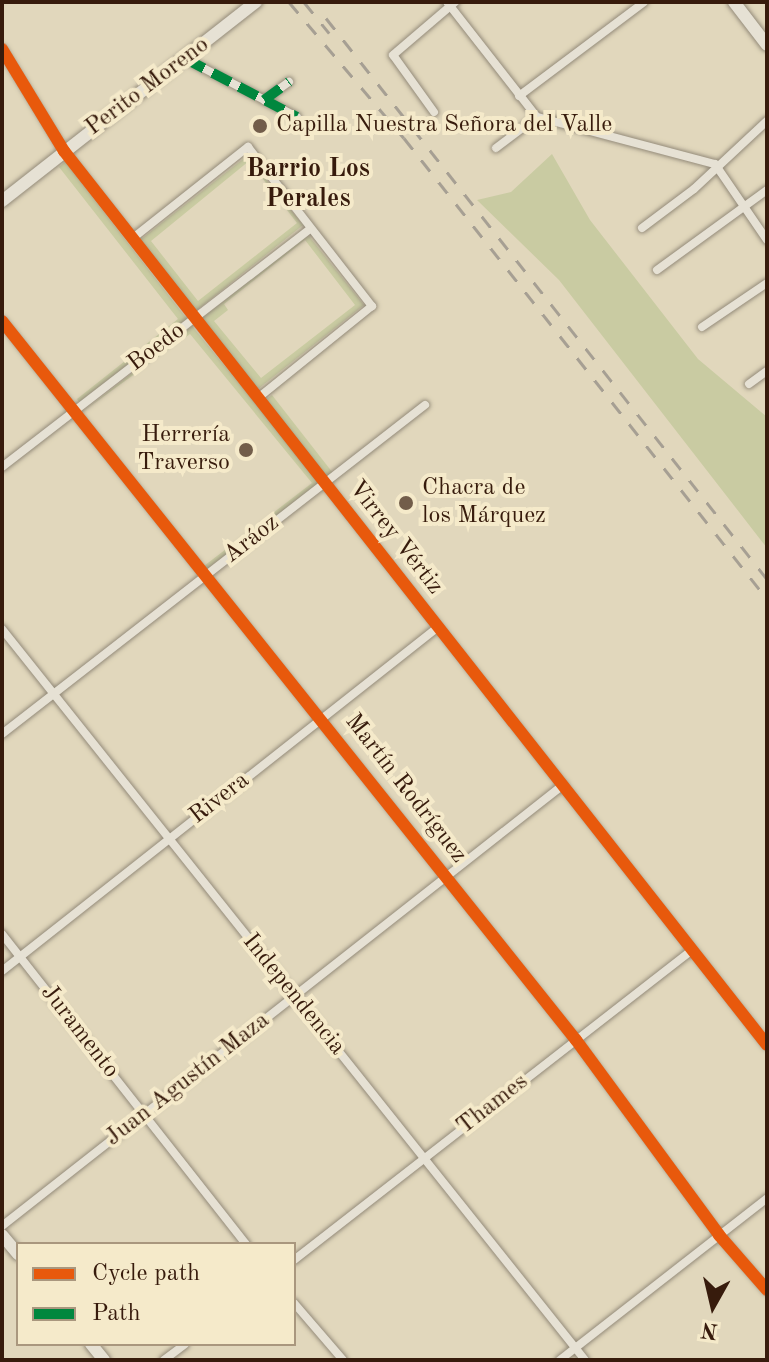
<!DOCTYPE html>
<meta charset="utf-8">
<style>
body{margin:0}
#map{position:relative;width:769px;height:1362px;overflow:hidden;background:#e1d7bc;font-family:"Old Standard TT",serif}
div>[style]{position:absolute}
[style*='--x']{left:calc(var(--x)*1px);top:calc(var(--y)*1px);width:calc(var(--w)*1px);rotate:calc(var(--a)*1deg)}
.green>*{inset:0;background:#c9cba2;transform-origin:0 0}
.roads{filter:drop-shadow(0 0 2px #948b7a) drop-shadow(0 0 2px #948b7a)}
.street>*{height:8px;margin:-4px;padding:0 4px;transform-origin:4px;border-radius:4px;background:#e6e1d4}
.secondary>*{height:12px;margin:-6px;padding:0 6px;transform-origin:6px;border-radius:6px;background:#e6e1d4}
.rail>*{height:3px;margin-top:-1.5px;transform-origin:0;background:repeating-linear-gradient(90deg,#a69f93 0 14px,transparent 0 28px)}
.quiet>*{height:10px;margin-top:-5px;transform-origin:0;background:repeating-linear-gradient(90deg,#00873e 0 20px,transparent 0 30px)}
.cycleway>*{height:12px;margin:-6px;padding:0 6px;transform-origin:6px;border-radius:6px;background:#e8590c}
.dots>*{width:22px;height:22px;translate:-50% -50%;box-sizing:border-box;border:4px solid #f5eaca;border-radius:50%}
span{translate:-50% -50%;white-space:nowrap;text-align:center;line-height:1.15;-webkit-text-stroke:8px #f5eaca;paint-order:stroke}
.street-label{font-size:24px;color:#371b0c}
.poi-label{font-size:24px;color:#371b0c}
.left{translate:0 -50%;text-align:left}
.right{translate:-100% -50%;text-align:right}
.neighbourhood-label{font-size:26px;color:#371b0c;font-weight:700}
.frame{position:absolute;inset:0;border:4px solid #371b0c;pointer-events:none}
.legend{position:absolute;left:16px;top:1242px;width:280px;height:104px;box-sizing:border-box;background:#f5eaca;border:2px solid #a9977e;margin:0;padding:10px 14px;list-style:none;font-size:24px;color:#371b0c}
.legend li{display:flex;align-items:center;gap:16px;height:40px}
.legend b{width:40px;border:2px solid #a9977e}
.north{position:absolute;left:673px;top:1266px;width:80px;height:80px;-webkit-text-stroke:6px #f5eaca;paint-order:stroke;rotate:188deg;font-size:22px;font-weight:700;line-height:32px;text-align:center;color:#371b0c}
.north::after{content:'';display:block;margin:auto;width:28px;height:36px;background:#371b0c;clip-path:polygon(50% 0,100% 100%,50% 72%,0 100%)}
</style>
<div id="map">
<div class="green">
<i style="clip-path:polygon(552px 154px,590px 220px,698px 359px,767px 417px,767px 548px,559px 280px,477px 200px,511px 192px)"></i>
<i style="clip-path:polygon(evenodd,247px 156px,303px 225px,196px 311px,140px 240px,247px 156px,249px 161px,297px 223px,198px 301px,151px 241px,249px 161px)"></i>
<i style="clip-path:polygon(65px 162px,187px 319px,79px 402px,77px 399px,178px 319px,59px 167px)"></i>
<i style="clip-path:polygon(evenodd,308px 235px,364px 305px,258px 389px,202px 318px,308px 235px,305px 240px,355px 305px,261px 378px,214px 321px,228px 310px,224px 304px,305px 240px)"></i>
<i style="clip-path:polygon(192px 326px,321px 483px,207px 569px,204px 566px,312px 483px,190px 334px,85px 410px)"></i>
<i style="left:272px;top:395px;width:98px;height:8px;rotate:52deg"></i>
</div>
<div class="roads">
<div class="street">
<i style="--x:447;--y:2;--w:146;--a:52"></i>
<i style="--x:537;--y:117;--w:184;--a:14.8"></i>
<i style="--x:715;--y:164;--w:92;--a:55.6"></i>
<i style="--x:2;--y:49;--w:119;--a:58.7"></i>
<i style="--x:64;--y:151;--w:1137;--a:51.82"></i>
<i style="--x:186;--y:59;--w:125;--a:27.6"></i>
<i style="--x:519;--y:96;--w:156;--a:-36.9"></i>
<i style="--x:264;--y:100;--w:31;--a:-36"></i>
<i style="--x:434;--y:112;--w:70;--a:-125.7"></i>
<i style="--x:393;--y:55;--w:82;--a:-40.5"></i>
<i style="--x:496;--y:148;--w:51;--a:-37.1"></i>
<i style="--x:642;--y:228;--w:65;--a:-36.9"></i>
<i style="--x:694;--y:189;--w:100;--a:-43"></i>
<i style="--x:133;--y:238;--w:147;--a:-38.4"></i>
<i style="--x:248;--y:147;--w:202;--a:52.1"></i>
<i style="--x:372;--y:306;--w:146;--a:141.1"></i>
<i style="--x:657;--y:270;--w:136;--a:-36"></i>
<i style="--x:2;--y:321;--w:920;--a:51.4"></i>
<i style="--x:576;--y:1040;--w:242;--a:53.7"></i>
<i style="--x:719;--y:1235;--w:73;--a:48.9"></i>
<i style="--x:702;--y:327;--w:78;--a:-34.1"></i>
<i style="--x:749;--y:384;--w:22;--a:-36"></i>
<i style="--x:2;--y:467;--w:389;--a:-37.7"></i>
<i style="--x:2;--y:629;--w:935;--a:51.43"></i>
<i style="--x:2;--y:734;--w:536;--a:-37.87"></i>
<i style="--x:2;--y:934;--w:395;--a:51.8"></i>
<i style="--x:2;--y:971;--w:554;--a:-38.26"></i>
<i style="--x:2;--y:1226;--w:714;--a:-38.17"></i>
<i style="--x:294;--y:1260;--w:504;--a:-37.91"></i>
<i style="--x:294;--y:1303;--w:75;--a:49.3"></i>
<i style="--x:164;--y:1360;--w:26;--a:-37"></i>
<i style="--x:560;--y:1360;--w:263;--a:-38"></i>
</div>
<div class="secondary">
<i style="--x:734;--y:2;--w:54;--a:52.5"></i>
<i style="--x:2;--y:201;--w:323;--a:-38.1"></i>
<i style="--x:2;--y:1235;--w:25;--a:50"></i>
<i style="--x:91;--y:1344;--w:21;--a:51"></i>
</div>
</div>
<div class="rail">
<i style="--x:289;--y:2;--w:178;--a:49.8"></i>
<i style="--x:404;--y:138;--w:587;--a:51.78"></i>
<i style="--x:304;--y:2;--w:40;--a:51"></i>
<i style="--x:326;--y:18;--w:714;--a:51.83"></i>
</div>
<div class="quiet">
<i style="--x:186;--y:59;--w:125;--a:27.6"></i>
<i style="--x:264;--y:100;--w:31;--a:-36"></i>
</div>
<div class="cycleway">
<i style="--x:2;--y:49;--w:119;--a:58.7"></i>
<i style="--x:64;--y:151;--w:1137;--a:51.82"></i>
<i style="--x:2;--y:321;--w:920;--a:51.4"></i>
<i style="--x:576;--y:1040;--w:242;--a:53.7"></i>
<i style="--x:719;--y:1235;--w:73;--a:48.9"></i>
</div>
<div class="dots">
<i style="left:260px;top:126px;background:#725d4a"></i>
<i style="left:246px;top:450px;background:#725d4a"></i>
<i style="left:406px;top:503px;background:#725d4a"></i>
</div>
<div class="street-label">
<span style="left:148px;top:87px;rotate:-37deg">Perito Moreno</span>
<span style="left:157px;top:348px;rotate:-37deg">Boedo</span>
<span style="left:395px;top:538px;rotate:52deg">Virrey Vértiz</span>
<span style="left:252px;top:540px;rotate:-38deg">Aráoz</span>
<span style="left:405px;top:789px;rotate:52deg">Martín Rodríguez</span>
<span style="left:220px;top:799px;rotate:-38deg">Rivera</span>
<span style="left:293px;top:995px;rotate:51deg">Independencia</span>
<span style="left:79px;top:1032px;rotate:52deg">Juramento</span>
<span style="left:188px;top:1080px;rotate:-38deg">Juan Agustín Maza</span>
<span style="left:493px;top:1105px;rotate:-38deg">Thames</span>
</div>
<div class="poi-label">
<span class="left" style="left:276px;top:126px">Capilla Nuestra Señora del Valle</span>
<span class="right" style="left:230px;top:450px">Herrería<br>Traverso</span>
<span class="left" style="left:422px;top:503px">Chacra de<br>los Márquez</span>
</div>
<div class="neighbourhood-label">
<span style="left:308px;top:185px">Barrio Los<br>Perales</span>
</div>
<div class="frame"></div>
<ul class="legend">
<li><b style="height:10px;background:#e8590c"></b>Cycle path</li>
<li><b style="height:10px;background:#00873e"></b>Path</li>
</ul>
<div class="north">N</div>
</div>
